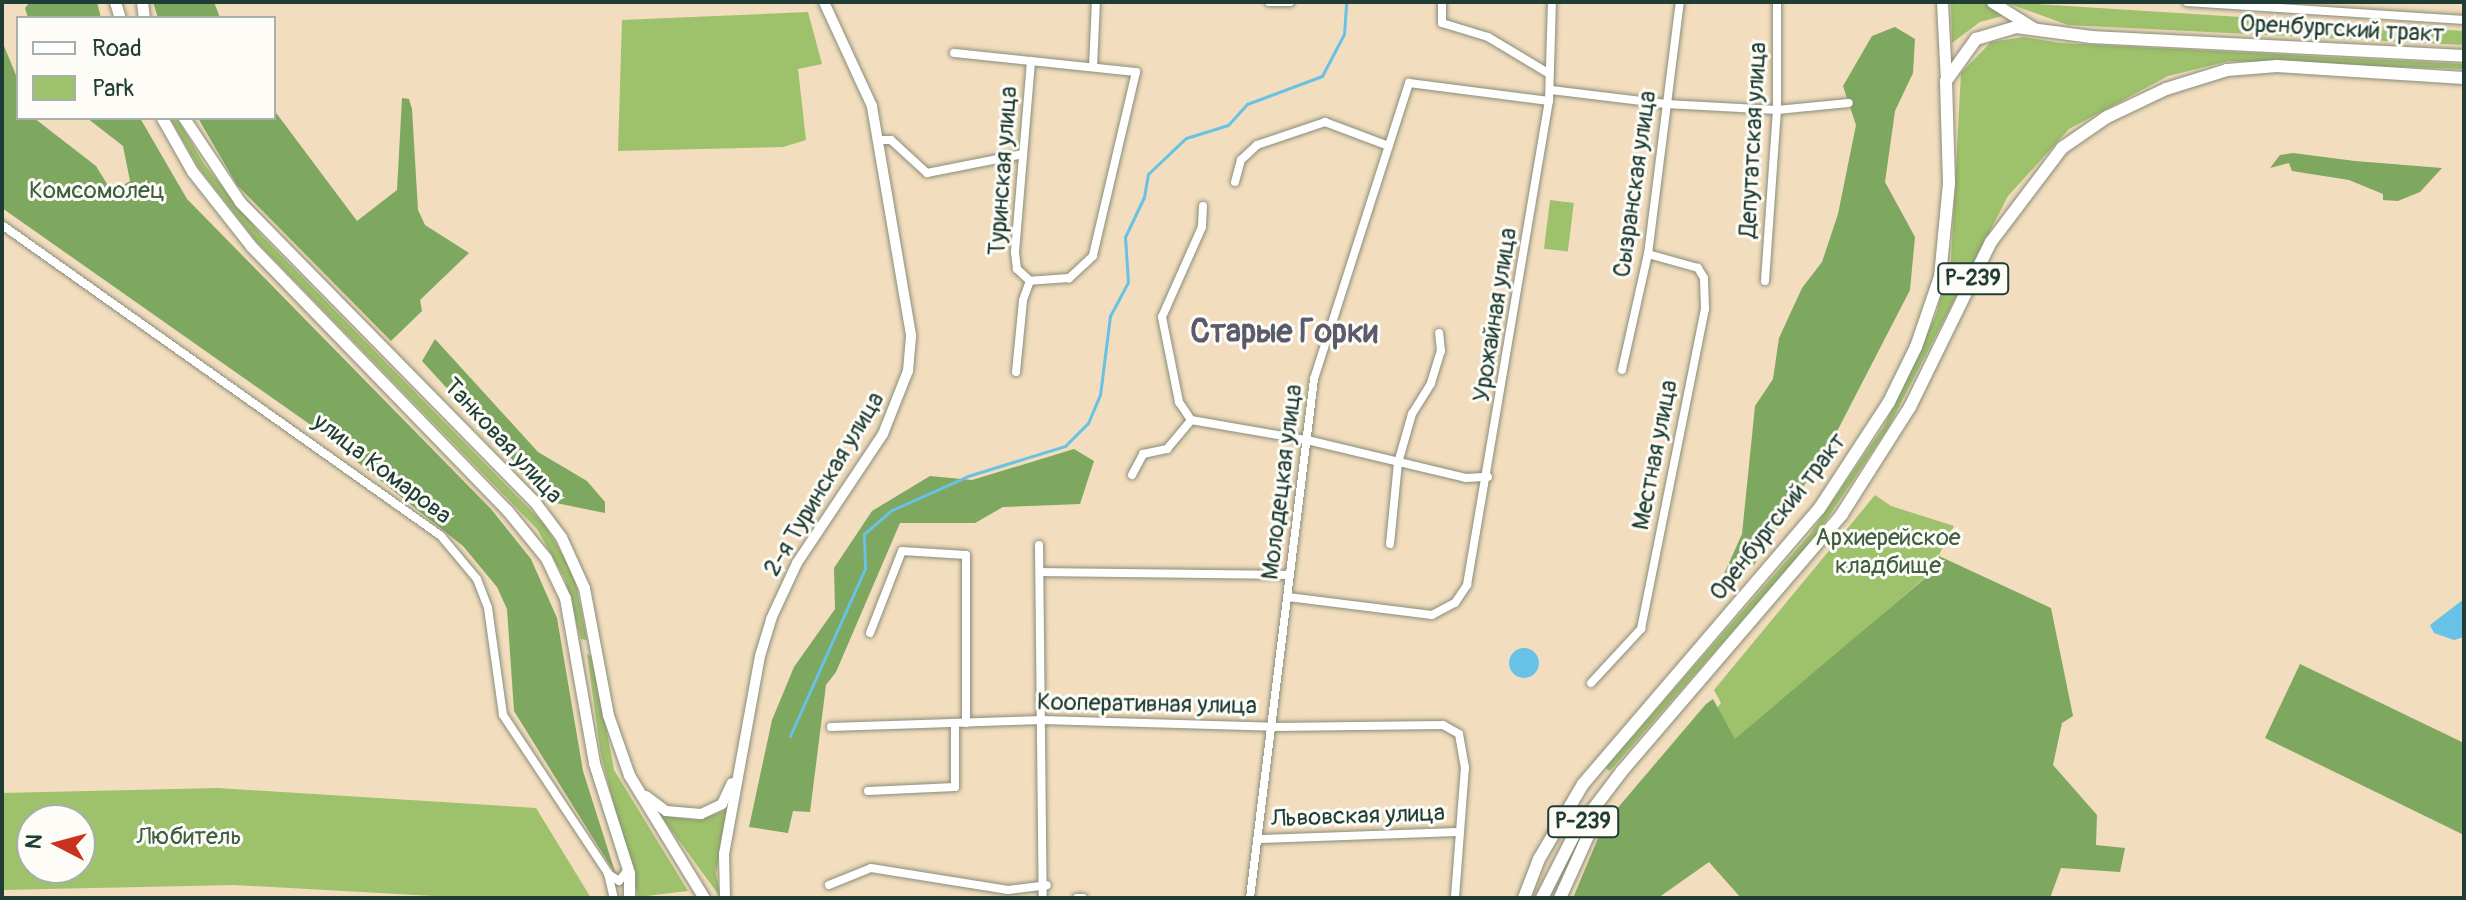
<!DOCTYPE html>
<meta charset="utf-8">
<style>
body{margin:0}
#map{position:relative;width:2466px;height:900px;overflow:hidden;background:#f2ddbe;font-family:Pangolin,sans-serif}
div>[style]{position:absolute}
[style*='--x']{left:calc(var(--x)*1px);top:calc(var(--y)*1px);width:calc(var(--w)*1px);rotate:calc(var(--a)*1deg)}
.green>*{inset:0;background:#9ec16b;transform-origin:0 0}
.forest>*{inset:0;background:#7ea75f}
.water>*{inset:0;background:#67c2e5}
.round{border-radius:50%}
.stream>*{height:3px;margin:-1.5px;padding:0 1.5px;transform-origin:1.5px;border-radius:1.5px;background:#67c2e5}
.roads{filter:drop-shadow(0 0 2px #888d79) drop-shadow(0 0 2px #888d79)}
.minor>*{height:8px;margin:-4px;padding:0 4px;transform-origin:4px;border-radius:4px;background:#fff}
.tertiary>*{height:10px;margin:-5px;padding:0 5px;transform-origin:5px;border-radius:5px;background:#fff}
.secondary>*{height:11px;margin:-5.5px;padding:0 5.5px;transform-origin:5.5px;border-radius:5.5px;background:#fff}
.primary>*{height:12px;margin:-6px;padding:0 6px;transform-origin:6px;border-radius:6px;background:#fff}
span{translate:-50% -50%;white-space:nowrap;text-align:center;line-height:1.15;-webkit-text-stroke:6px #fdfcf7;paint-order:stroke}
.shield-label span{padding:2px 6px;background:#fdfcf7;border:2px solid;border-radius:6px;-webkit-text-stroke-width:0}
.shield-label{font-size:22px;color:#1f3d34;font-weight:700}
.street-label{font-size:24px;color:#1f3d34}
.park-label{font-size:24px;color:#3f5e42}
.district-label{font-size:32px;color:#5a5a6a;font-weight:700}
.frame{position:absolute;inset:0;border:4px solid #1f3d34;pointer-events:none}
.legend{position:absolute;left:16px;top:16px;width:260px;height:104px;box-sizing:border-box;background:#fdfcf7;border:2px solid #a4b0a9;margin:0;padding:10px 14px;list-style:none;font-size:24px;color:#1f3d34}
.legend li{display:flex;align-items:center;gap:16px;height:40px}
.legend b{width:40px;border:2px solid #a4b0a9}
.north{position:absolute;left:16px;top:804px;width:80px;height:80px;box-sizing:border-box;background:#fdfcf7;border:2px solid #a4b0a9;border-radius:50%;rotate:276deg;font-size:22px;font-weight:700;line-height:32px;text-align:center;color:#1f3d34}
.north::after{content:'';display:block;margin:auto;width:28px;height:36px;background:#c8321e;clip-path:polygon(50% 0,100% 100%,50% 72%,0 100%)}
</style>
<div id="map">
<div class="green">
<i style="clip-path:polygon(1951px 2px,1985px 2px,2002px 16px,1980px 22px,1952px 43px)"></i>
<i style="clip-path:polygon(2004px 2px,2464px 31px,2464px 45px,2068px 25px)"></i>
<i style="clip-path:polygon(808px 12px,822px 64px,798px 69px,806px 140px,783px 147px,618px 151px,622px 20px)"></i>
<i style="clip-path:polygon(2024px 37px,2060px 43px,2464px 64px,2464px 69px,2229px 61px,2168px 76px,2069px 129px,2008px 196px,1888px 428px,1815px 537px,1610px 771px,1605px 768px,1810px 534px,1884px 426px,1936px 315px,1951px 261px,1961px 73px,1991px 42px)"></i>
<i style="clip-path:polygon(170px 118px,177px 118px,204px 164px,261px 235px,545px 525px,574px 574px,587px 640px,581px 639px,565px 579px,537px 529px,256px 241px,199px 168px)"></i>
<i style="left:1550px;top:200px;width:24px;height:49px;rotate:7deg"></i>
<i style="clip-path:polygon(1875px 495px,1891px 506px,1954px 526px,1929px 574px,1647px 818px,1637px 810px,1721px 703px,1714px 690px)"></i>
<i style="clip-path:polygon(587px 654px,593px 657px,614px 770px,688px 891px,638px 897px,601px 755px)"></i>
<i style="clip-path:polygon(evenodd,218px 788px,536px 808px,591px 898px,469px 898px,234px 885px,2px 890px,2px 793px,218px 788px,32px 820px,80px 820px,80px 868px,32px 868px,32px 820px)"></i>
<i style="clip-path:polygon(727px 810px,716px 874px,721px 898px,661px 816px,699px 820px)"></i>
</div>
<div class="forest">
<i style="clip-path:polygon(30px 2px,97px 2px,101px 18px,28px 18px,25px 8px)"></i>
<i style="clip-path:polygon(153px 2px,214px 2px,220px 18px,158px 18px)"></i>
<i style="clip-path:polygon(1895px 27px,1915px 39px,1913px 73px,1895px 111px,1885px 182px,1915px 237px,1910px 290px,1831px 443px,1754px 565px,1724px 574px,1742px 534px,1755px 406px,1773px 379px,1779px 338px,1802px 288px,1822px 262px,1838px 214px,1856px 125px,1843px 86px,1872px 36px)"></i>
<i style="clip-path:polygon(2px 41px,18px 80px,18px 118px,34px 118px,96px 166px,112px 192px,130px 181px,123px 146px,87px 118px,140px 118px,187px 199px,491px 509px,531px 559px,557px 618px,583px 771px,616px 875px,514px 711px,507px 609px,497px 587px,463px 546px,308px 423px,2px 208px)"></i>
<i style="clip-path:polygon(402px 98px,409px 99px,412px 109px,418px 210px,425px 225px,469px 253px,420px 300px,422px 311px,391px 341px,237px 185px,198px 118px,274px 118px,274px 110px,357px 221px,397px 190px)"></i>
<i style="clip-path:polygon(2293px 153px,2355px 161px,2442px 168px,2420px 192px,2398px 201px,2383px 200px,2383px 194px,2349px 180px,2292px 171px,2289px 163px,2270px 168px,2280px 155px)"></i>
<i style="clip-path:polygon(435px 339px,538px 452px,587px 481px,605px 502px,605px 513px,551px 502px,422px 361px)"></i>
<i style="clip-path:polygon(1074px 449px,1094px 461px,1080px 504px,1003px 507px,975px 523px,900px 523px,836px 672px,826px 685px,810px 812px,793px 811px,788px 833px,749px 827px,772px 720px,794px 667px,835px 609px,834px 568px,872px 511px,930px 476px,972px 480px)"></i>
<i style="clip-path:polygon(1939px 556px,2051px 608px,2073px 716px,2062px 723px,2053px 765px,2097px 815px,2096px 845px,2125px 848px,2120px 872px,2061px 868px,2050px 898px,1741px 898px,1709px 862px,1658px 898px,1573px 898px,1604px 824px,1706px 704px,1713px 699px,1735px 739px,1930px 574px)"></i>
<i style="clip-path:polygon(2300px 664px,2464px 743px,2464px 835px,2265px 738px)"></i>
</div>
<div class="water">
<i style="clip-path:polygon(2464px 599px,2464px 637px,2454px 640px,2434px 633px,2430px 625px)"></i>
<i class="round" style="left:1509px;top:648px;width:30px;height:30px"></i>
</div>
<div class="stream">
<i style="--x:790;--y:736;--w:184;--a:-65.9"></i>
<i style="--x:865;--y:568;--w:34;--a:-92"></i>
<i style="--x:864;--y:534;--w:37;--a:-41"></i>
<i style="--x:892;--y:510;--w:83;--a:-24.1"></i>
<i style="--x:968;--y:476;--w:102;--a:-17.2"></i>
<i style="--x:1065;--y:446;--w:33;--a:-45"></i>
<i style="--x:1088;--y:423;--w:30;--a:-67"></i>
<i style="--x:1100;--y:395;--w:80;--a:-82.8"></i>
<i style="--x:1110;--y:316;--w:38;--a:-62"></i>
<i style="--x:1128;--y:282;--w:45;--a:-93.8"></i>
<i style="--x:1125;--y:237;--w:44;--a:-64.6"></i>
<i style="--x:1144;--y:197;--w:23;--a:-80"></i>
<i style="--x:1148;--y:174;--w:52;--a:-43.5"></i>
<i style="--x:1186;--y:138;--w:44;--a:-17.2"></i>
<i style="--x:1228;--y:125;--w:28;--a:-48"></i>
<i style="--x:1247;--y:104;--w:80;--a:-20.5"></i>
<i style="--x:1322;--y:76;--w:47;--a:-62.4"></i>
<i style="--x:1344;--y:34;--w:32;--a:-86"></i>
</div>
<div class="roads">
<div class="minor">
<i style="--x:1269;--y:2;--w:21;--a:0"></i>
<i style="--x:1442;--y:2;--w:21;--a:90"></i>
<i style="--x:1442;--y:23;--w:48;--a:16.9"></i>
<i style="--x:1488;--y:37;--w:70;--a:31"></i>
<i style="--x:2187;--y:2;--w:278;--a:3.7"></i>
<i style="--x:954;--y:53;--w:183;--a:6"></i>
<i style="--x:1136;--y:72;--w:189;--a:103.2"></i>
<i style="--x:1093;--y:256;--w:33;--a:137"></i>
<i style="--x:1069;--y:278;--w:39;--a:176"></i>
<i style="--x:1093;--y:67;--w:65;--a:-87.4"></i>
<i style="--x:1551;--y:90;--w:116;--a:6.9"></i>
<i style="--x:1666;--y:104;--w:111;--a:3.1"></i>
<i style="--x:1777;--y:110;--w:72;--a:-5.6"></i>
<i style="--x:879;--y:140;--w:12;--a:0"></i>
<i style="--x:891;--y:140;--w:49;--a:42.5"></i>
<i style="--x:927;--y:173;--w:98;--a:-11.2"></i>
<i style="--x:1235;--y:182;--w:23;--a:-75"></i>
<i style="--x:1241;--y:160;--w:22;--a:-43"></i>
<i style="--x:1257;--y:145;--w:72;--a:-18.7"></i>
<i style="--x:1325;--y:122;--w:68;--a:20.6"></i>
<i style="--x:1203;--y:206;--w:21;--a:93"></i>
<i style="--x:1202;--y:227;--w:98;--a:114"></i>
<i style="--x:1162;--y:317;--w:87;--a:78.7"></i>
<i style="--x:1179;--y:402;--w:22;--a:56"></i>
<i style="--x:1191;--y:420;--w:118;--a:9.8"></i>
<i style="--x:1307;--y:440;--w:163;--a:13.4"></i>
<i style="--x:1466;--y:478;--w:22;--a:-3"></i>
<i style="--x:2;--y:225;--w:538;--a:35.31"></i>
<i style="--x:441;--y:536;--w:56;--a:50.1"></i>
<i style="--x:477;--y:579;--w:31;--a:69"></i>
<i style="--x:488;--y:608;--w:108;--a:82"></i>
<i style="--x:503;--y:715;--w:190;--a:56.4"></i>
<i style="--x:608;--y:873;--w:26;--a:77"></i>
<i style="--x:1765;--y:281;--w:171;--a:-86"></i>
<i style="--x:1777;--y:110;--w:108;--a:-90"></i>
<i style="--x:1622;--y:370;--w:119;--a:-77.4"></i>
<i style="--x:1648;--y:254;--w:254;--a:-82.8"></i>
<i style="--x:1016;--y:372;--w:72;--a:-84.4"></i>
<i style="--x:1023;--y:300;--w:20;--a:-70"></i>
<i style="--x:1030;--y:281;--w:18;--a:-137"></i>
<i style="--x:1017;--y:269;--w:17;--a:-97"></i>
<i style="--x:1015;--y:252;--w:192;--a:-85.2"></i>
<i style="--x:1132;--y:475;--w:24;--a:-62"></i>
<i style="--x:1143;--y:454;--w:25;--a:-12"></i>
<i style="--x:1167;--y:449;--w:38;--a:-50"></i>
<i style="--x:1390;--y:544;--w:81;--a:-84.4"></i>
<i style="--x:1398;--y:463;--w:51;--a:-74.1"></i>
<i style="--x:1412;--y:414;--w:36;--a:-58"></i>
<i style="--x:1431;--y:383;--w:34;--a:-73"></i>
<i style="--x:1441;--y:351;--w:18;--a:-96"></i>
<i style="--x:1039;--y:545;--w:353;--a:89.4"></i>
<i style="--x:1040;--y:572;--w:250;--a:0.7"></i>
<i style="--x:1288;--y:597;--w:145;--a:7.1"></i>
<i style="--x:1432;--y:615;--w:26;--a:-28"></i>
<i style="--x:1455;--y:603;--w:22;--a:-56"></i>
<i style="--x:1467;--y:585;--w:491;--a:-80.4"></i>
<i style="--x:1549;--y:101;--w:99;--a:-88.3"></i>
<i style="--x:870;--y:633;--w:88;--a:-68.7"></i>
<i style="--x:902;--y:551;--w:64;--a:3.6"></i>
<i style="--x:966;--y:555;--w:168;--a:90"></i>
<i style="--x:1591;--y:683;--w:74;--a:-47.2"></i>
<i style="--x:1641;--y:629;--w:326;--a:-78.7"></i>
<i style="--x:1705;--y:309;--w:31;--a:-92"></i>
<i style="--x:1704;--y:278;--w:12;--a:-121"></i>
<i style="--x:1698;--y:268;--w:52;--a:-164.4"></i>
<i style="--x:831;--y:727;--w:211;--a:-1.9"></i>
<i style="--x:1042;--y:720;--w:231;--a:1.7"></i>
<i style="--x:1273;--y:727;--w:170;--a:-0.7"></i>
<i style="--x:1443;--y:725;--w:18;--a:29"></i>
<i style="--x:1459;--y:734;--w:34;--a:80"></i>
<i style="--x:1465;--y:767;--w:131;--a:94.4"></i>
<i style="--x:868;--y:791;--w:87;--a:-2.6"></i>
<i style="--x:955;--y:787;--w:64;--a:-90"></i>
<i style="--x:1258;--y:839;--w:202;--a:-2"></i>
<i style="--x:608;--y:874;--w:13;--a:32"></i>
<i style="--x:619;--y:881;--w:14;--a:-51"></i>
<i style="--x:829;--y:885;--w:45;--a:-22"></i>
<i style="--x:871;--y:868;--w:139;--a:9.1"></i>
<i style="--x:1008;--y:890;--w:39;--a:-7"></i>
<i style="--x:1077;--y:898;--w:6;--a:0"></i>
<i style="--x:1250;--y:898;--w:523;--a:-82.97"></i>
<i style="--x:1314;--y:379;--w:311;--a:-72.2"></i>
<i style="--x:1409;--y:83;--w:141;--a:7.3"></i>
</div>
<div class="tertiary">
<i style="--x:646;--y:796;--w:25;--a:37"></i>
<i style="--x:666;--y:811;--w:35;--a:5"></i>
<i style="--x:701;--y:814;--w:23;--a:-25"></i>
<i style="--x:722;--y:804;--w:23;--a:-65"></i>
<i style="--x:725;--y:898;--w:44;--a:-91.3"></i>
<i style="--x:724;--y:854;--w:201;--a:-79.7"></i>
<i style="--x:760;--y:656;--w:39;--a:-73"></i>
<i style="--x:771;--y:619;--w:62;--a:-65.1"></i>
<i style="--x:797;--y:563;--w:155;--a:-56.3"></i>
<i style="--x:883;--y:434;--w:68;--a:-68.4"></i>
<i style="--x:908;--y:371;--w:36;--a:-85"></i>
<i style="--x:911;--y:335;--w:232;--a:-99.7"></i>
<i style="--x:872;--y:106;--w:115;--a:-114.8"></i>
</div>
<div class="secondary">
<i style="--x:115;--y:2;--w:17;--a:73"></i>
<i style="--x:142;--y:2;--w:16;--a:83"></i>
<i style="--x:1942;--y:2;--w:79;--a:87.1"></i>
<i style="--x:1992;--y:2;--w:49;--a:31.8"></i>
<i style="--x:162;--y:118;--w:61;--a:60.5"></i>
<i style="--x:192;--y:171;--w:95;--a:51.8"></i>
<i style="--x:251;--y:246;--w:368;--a:45.9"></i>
<i style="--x:507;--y:510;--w:62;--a:50.9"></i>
<i style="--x:546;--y:558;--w:44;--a:64.6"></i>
<i style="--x:565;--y:598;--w:168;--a:80"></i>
<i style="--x:594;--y:763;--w:115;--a:72.3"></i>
<i style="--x:629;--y:873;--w:25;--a:90"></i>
<i style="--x:184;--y:118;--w:101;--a:56.3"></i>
<i style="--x:240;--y:202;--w:419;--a:45.5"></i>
<i style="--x:534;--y:501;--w:45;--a:53.1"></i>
<i style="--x:561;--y:537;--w:56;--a:65.7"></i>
<i style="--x:584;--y:588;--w:129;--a:79.3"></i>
<i style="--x:608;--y:715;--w:64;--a:70.7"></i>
<i style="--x:629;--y:775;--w:144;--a:58.6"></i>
</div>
<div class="primary">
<i style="--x:1524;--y:898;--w:42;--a:-69"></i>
<i style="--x:1539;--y:859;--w:87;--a:-59.6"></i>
<i style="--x:1583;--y:784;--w:362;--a:-49.4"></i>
<i style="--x:1819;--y:509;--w:128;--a:-56.8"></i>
<i style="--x:1889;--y:402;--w:61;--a:-63.9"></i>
<i style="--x:1916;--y:347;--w:74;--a:-71.1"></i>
<i style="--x:1940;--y:277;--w:94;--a:-84.5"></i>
<i style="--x:1949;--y:183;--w:102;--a:-91.7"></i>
<i style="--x:1946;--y:81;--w:52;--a:-54.5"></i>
<i style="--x:1976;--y:39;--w:42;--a:-16.7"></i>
<i style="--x:2016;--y:27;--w:76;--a:7.6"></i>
<i style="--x:2091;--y:37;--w:373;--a:2.9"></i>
<i style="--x:1542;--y:898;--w:73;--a:-63.1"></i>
<i style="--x:1575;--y:833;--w:78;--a:-52.8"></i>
<i style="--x:1622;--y:771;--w:338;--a:-49.4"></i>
<i style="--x:1842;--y:514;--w:127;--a:-57.6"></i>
<i style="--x:1910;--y:407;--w:184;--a:-63.9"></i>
<i style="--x:1991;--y:242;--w:118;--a:-52.9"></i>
<i style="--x:2062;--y:148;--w:55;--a:-34.6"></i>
<i style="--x:2107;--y:117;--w:65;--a:-25.4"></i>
<i style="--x:2166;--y:89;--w:64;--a:-17.3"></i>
<i style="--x:2227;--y:70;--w:50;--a:-4.6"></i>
<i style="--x:2277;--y:66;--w:187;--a:3.7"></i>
<i style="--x:1560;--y:898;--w:92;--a:-65.7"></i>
</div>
</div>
<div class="shield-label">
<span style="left:1973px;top:279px">Р-239</span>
<span style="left:1583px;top:822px">Р-239</span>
</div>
<div class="street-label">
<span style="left:2342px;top:29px;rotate:3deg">Оренбургский тракт</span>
<span style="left:1753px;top:140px;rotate:-87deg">Депутатская улица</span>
<span style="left:1003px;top:171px;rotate:-86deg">Туринская улица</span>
<span style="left:1635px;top:184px;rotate:-82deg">Сызранская улица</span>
<span style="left:1495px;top:315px;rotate:-81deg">Урожайная улица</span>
<span style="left:503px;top:441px;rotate:47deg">Танковая улица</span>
<span style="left:1655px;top:455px;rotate:-79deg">Местная улица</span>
<span style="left:382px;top:469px;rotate:37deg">улица Комарова</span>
<span style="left:1282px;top:482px;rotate:-83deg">Молодецкая улица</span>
<span style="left:824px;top:484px;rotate:-59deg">2-я Туринская улица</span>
<span style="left:1778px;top:517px;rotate:-52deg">Оренбургский тракт</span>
<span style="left:1147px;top:704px;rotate:1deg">Кооперативная улица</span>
<span style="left:1358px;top:816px;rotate:-2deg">Львовская улица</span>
</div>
<div class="park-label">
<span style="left:97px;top:191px">Комсомолец</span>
<span style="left:1888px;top:552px">Архиерейское<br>кладбище</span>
<span style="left:189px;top:837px">Любитель</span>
</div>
<div class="district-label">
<span style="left:1284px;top:332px">Старые Горки</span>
</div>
<div class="frame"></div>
<ul class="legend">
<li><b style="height:10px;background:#fff"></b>Road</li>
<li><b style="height:22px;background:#9ec16b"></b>Park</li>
</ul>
<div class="north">N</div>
</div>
